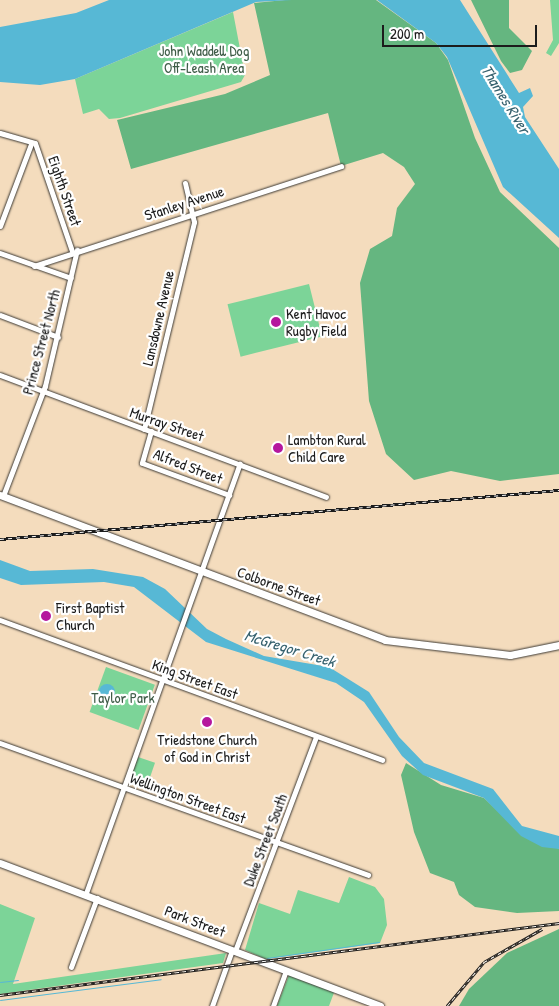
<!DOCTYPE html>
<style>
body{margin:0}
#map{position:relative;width:559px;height:1006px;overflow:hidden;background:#f4dcbd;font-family:"Patrick Hand",sans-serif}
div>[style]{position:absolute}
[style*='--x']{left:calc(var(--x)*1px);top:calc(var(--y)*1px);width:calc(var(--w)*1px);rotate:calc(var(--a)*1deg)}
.green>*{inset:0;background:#7cd498;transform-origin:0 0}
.forest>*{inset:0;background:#65b680}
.water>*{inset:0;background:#57b8d5}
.round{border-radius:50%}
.stream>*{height:1px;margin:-0.5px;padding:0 0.5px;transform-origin:0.5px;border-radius:0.5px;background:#57b8d5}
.roads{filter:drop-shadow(0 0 1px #3c3934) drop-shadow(0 0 1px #3c3934)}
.street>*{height:5px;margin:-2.5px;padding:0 2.5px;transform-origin:2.5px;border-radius:2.5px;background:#fff}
.secondary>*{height:7px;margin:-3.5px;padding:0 3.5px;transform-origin:3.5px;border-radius:3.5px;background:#fff}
.rail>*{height:3px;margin-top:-1.5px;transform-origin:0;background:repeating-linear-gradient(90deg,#fff 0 4px,#1c1c1c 0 8px);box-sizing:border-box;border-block:1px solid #1c1c1c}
.dots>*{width:14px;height:14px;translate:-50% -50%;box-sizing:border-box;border:2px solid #fff;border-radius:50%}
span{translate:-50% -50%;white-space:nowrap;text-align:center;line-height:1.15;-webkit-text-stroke:4.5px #fff;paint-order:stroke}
.park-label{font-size:15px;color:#3e5c47}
.street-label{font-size:15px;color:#1c1c1c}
.poi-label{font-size:15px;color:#1c1c1c}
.left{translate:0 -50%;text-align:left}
.water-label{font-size:16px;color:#37626f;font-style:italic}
.scale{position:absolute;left:382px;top:25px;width:155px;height:22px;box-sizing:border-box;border:2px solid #1c1c1c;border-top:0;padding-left:6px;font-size:15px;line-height:18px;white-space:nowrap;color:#1c1c1c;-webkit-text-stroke:4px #fff;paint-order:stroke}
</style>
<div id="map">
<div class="green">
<i style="clip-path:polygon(550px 0,559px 0,559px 43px,551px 56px,546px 53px,553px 40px)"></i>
<i style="clip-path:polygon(233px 12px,245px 75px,241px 82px,120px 118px,109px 119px,99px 109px,83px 114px,75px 79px)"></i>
<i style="left:309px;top:284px;width:54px;height:84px;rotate:76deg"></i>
<i style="left:106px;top:667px;width:52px;height:48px;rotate:20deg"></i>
<i style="left:138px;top:757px;width:18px;height:28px;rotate:19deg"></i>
<i style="clip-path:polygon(349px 877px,375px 887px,384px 899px,387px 925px,380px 943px,265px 959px,245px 950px,259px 903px,290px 914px,298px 890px,339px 903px)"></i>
<i style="clip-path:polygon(0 904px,35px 918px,13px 984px,226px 953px,223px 963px,0 994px)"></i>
<i style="clip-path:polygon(289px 975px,335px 990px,329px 1006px,277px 1006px)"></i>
</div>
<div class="forest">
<i style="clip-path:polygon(285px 0,376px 0,436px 43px,448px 60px,475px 138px,500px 192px,559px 248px,559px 474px,500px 481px,451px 471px,414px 480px,386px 454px,369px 401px,360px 283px,370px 249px,392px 236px,397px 208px,415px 184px,404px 167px,383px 153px,341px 166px,328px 113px,131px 169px,117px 120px,225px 94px,270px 75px,254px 3px)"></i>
<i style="clip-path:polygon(471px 0,509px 0,509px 28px,532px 51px,522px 70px,510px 73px,501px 61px)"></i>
<i style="clip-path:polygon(406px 763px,441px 785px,484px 798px,503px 816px,559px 849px,559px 911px,517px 913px,475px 907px,459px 895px,454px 882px,430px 873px,414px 832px,401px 775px)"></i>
<i style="clip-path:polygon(559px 929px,559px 1006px,459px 1006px,469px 989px,507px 953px)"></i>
</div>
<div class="water">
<i style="clip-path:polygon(109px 0,292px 0,256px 2px,75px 79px,40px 85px,0 82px,0 27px,76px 13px)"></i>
<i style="clip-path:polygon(377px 0,460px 0,519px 93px,530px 88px,533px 96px,523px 107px,525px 117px,559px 169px,559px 238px,503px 187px,447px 57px,436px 43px)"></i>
<i style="clip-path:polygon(0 560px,30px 571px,93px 569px,143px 577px,165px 589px,207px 629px,226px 639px,264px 656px,329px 667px,369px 692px,399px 737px,424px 763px,493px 789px,522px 826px,559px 836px,559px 849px,542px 847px,521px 836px,484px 798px,423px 775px,402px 756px,364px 702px,336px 683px,206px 642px,134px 587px,104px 582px,21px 585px,0 578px)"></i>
<i class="round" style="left:99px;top:684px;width:16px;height:16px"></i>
</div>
<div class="stream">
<i style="--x:267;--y:958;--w:113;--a:-8.1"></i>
<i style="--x:0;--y:982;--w:18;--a:-6"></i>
<i style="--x:0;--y:1000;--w:162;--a:-7.4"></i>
</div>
<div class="roads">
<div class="street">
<i style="--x:0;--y:133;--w:36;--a:16"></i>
<i style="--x:35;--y:143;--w:114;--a:71.1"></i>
<i style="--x:0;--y:226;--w:88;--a:-69.3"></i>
<i style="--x:0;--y:253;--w:75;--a:19.4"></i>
<i style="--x:34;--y:266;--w:323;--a:-18"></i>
<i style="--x:0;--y:315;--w:62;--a:20.8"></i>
<i style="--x:0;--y:375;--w:348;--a:20.5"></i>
<i style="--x:144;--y:429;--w:213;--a:-76.4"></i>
<i style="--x:194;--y:222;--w:40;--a:-103"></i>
<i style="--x:151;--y:431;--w:33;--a:106"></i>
<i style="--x:142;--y:463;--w:93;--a:20.2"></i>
<i style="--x:3;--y:496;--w:118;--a:-69.1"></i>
<i style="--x:45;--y:386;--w:140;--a:-76.8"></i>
<i style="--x:0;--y:620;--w:407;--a:20.1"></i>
<i style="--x:0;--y:743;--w:391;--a:19.7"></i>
<i style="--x:86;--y:893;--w:456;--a:-70.3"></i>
<i style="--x:235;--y:951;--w:229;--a:-69.3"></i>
<i style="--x:71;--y:967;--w:74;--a:-69.4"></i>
<i style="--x:212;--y:1006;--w:59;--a:-70.3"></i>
<i style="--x:273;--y:1006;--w:37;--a:-70"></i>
</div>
<div class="secondary">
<i style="--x:0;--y:495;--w:411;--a:20.6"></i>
<i style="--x:385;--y:640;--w:126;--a:6.8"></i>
<i style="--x:510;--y:655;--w:50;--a:-11.5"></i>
<i style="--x:0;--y:863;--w:406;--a:20.6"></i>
</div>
</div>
<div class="rail">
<i style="--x:0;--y:539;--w:561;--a:-5.01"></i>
<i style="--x:0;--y:995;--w:564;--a:-7.34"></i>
<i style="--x:447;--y:1006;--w:57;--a:-49.9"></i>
<i style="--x:484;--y:962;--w:67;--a:-29.6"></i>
</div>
<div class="dots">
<i style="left:276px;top:322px;background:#b5179e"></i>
<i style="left:278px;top:448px;background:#b5179e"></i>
<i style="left:46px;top:616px;background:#b5179e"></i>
<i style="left:207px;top:722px;background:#b5179e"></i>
</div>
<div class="park-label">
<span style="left:204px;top:59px">John Waddell Dog<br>Off-Leash Area</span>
<span style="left:123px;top:698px">Taylor Park</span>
</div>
<div class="street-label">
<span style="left:65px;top:191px;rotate:71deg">Eighth Street</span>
<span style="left:184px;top:203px;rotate:-18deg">Stanley Avenue</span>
<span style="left:158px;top:318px;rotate:-77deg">Lansdowne Avenue</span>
<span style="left:41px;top:342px;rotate:-75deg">Prince Street North</span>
<span style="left:167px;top:424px;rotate:19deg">Murray Street</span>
<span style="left:188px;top:466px;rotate:21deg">Alfred Street</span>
<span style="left:279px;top:586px;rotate:20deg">Colborne Street</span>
<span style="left:195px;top:679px;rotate:20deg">King Street East</span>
<span style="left:188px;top:798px;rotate:20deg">Wellington Street East</span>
<span style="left:265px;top:840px;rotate:-69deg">Duke Street South</span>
<span style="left:195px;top:921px;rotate:21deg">Park Street</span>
</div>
<div class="poi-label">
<span class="left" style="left:286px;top:322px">Kent Havoc<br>Rugby Field</span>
<span class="left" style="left:288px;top:448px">Lambton Rural<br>Child Care</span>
<span class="left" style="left:56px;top:616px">First Baptist<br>Church</span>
<span style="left:207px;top:748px">Triedstone Church<br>of God in Christ</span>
</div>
<div class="water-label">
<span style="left:506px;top:99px;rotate:58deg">Thames River</span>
<span style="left:290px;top:648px;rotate:17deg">McGregor Creek</span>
</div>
<div class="scale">200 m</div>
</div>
